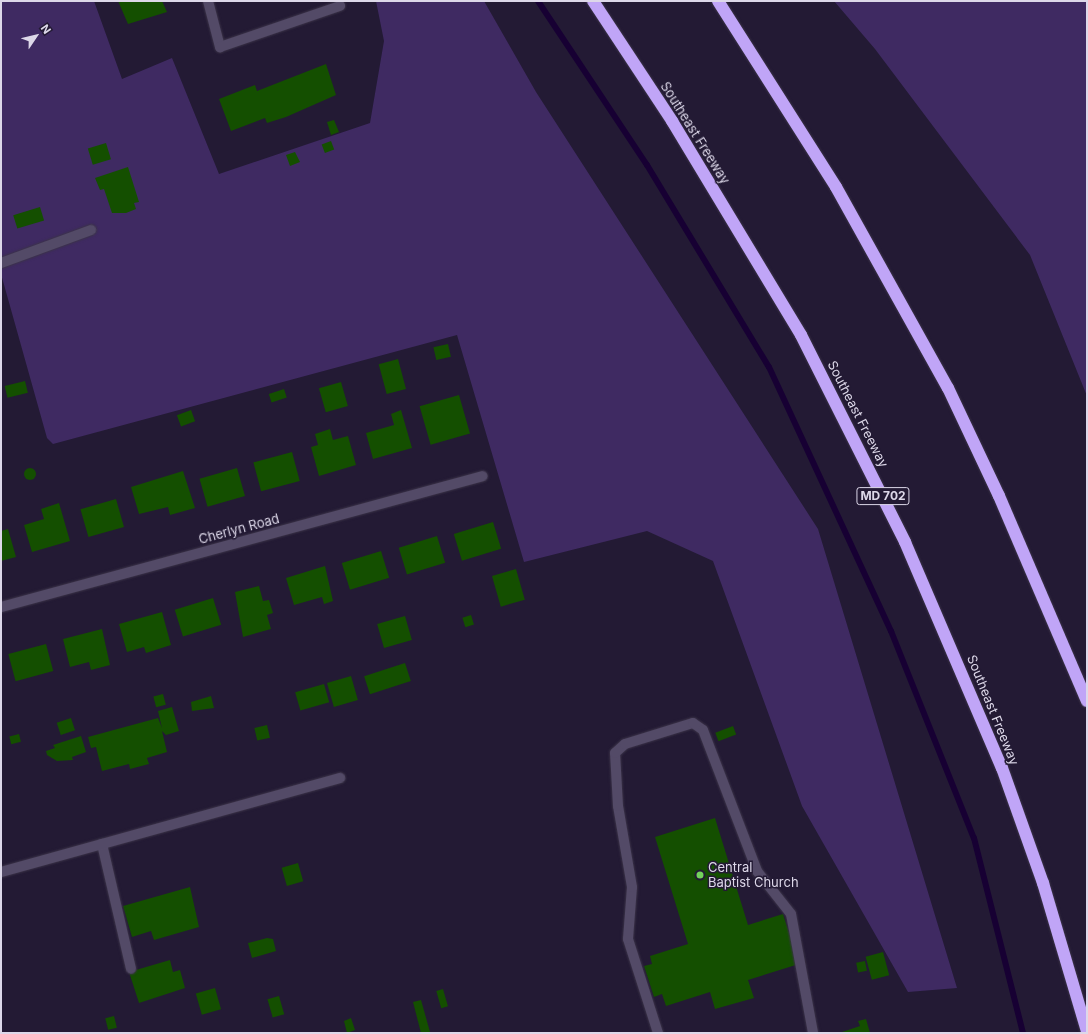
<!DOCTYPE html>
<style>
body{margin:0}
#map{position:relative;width:1088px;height:1034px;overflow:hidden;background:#231a34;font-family:Inter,sans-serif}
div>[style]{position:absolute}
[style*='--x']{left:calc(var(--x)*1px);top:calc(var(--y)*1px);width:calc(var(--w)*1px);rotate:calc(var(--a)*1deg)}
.green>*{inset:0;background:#3f2a62}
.stream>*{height:6px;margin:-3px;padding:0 3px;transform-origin:3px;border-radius:3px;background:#170033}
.building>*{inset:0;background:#144f00;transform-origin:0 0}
.round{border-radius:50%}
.roads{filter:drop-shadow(0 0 1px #3b3348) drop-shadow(0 0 1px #3b3348)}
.lane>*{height:10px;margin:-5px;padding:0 5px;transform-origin:5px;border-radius:5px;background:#534a67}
.street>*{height:10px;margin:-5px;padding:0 5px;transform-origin:5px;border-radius:5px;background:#534a67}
.highway>*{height:12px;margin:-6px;padding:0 6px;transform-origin:6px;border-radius:6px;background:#c0a5f7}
.dots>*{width:11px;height:11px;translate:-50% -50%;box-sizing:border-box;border:2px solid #231a34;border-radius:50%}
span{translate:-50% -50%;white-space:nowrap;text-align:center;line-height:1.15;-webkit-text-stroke:3px #231a34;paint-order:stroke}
.shield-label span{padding:1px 3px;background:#231a34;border:1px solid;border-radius:3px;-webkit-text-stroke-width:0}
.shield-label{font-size:12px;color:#ddd8e9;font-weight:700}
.street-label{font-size:13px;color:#ddd8e9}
.poi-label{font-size:13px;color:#ddd8e9}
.left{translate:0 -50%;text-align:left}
.frame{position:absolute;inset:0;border:2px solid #ddd8e9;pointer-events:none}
.north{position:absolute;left:16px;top:16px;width:40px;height:40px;-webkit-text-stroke:3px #231a34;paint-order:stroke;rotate:55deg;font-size:11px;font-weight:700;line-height:16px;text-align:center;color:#ddd8e9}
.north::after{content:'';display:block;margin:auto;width:14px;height:18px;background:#ddd8e9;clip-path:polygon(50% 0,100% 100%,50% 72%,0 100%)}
</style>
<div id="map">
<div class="green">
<i style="clip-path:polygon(1px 1px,94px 1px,122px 79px,172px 58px,219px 174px,370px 123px,384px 41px,376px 1px,484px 1px,536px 92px,818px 529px,957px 988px,908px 992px,802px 806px,713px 561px,647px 531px,524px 562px,457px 335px,53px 444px,47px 438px,1px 274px)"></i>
<i style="clip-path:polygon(834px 1px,1087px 1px,1087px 396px,1030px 255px,875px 49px)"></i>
</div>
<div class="stream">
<i style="--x:538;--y:1;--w:197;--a:56.4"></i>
<i style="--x:647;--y:165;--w:236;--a:58.9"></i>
<i style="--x:769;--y:367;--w:291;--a:65.2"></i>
<i style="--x:891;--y:631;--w:223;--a:68.2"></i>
<i style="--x:974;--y:838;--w:201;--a:75.9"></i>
</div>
<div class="building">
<i style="clip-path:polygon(118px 1px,162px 1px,167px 12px,128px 24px)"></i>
<i style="clip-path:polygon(326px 64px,336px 95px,286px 117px,267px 123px,265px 118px,231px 131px,219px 99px,255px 85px,257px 91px)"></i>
<i style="clip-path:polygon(334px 120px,339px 132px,331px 135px,327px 122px)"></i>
<i style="left:331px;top:141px;width:9px;height:10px;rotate:69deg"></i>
<i style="left:106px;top:143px;width:17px;height:19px;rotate:73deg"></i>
<i style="clip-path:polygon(295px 152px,300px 162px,290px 166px,286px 155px)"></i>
<i style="clip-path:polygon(128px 167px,139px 202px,134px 203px,136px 209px,126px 213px,112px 213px,104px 189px,100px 190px,95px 178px)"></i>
<i style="left:40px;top:207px;width:14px;height:28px;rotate:73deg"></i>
<i style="left:448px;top:344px;width:13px;height:15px;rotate:77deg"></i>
<i style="left:398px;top:359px;width:31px;height:20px;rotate:75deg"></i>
<i style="left:25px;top:381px;width:12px;height:21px;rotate:76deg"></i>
<i style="left:341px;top:382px;width:25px;height:23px;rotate:74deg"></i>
<i style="left:284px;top:389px;width:9px;height:16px;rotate:72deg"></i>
<i style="left:459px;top:395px;width:40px;height:41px;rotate:74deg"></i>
<i style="left:191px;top:410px;width:12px;height:15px;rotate:70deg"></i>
<i style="clip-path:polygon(401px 410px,412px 448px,373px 459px,366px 433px,394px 425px,391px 414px)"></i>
<i style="clip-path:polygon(330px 429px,333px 440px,348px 436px,356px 465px,319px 476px,311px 447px,318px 445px,315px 434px)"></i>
<i style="left:292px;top:452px;width:30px;height:40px;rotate:75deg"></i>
<i class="round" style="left:24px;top:468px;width:12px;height:12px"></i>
<i style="left:237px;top:468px;width:29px;height:39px;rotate:74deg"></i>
<i style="clip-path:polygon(183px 471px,195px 508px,170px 515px,168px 507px,139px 514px,131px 487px)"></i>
<i style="left:116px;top:499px;width:29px;height:37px;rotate:74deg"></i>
<i style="clip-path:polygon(59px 503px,70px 541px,32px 552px,24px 525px,44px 519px,41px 509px)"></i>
<i style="left:493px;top:522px;width:28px;height:41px;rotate:73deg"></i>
<i style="clip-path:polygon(8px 529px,16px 557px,1px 561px,1px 531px)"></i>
<i style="left:437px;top:536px;width:28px;height:40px;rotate:73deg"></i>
<i style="left:381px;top:551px;width:28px;height:41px;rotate:73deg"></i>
<i style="clip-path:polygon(325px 566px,333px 601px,324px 604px,322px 597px,294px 605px,286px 578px)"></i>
<i style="left:516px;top:569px;width:32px;height:25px;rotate:74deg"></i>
<i style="clip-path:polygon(259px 586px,263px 601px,269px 600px,273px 613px,267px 615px,271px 629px,243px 637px,235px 592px)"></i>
<i style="left:213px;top:598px;width:28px;height:40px;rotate:73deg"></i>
<i style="clip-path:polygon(162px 612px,171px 645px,146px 653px,144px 647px,127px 652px,119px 624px)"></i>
<i style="left:471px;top:615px;width:10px;height:9px;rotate:73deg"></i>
<i style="left:405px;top:616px;width:25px;height:29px;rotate:74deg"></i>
<i style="clip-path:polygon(102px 629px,110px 665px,91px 670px,89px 662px,70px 667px,63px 639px)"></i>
<i style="left:46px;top:644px;width:28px;height:39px;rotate:75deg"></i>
<i style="left:405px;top:663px;width:19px;height:43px;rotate:72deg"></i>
<i style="left:351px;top:676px;width:25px;height:25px;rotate:74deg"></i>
<i style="left:324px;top:684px;width:19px;height:30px;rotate:74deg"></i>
<i style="left:163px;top:694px;width:11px;height:10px;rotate:75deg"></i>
<i style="clip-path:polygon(211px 696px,214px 708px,192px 711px,191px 702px)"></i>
<i style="clip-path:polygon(172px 707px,179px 731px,166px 735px,162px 731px,167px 752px,147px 758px,149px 764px,130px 769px,129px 764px,102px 771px,96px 747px,91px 748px,88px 737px,158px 718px,162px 728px,158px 711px)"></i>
<i style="left:71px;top:718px;width:13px;height:15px;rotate:72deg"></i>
<i style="left:267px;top:725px;width:13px;height:13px;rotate:77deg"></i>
<i style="left:733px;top:726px;width:9px;height:19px;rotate:69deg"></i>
<i style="left:19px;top:734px;width:8px;height:10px;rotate:76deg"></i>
<i style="clip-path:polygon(81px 736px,86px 752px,72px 757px,73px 760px,57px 761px,47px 755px,46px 751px,55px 748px,53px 745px)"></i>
<i style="clip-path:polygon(715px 818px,748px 925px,783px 914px,799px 964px,748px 980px,754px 998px,715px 1009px,710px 992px,666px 1006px,662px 994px,654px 997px,644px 966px,652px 964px,650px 956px,688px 944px,655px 837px)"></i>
<i style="left:298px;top:863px;width:19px;height:17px;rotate:74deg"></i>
<i style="clip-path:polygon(190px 887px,199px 927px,154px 940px,151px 931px,132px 937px,123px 906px)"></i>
<i style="clip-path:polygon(267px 938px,273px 939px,276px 951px,252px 958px,248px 943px)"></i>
<i style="left:883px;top:952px;width:24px;height:18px;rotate:75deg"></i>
<i style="clip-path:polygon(170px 960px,173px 972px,180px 970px,185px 988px,139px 1003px,129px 972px)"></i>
<i style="left:865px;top:961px;width:10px;height:9px;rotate:79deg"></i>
<i style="left:215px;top:988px;width:22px;height:20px;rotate:74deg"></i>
<i style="left:443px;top:989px;width:18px;height:7px;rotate:74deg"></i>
<i style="left:279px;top:996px;width:19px;height:12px;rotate:74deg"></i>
<i style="clip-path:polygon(421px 1000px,430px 1032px,426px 1033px,421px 1033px,413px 1002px)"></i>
<i style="left:114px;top:1016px;width:12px;height:9px;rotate:76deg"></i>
<i style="clip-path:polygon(351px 1018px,355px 1030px,347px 1033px,344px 1021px)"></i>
<i style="clip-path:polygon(866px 1019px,870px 1033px,839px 1033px,860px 1026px,858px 1021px)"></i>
</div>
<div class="roads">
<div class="lane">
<i style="--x:1;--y:263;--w:96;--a:-20.1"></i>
<i style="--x:102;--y:844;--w:128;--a:76.9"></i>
<i style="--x:1;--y:872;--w:352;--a:-15.5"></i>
<i style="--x:658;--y:1033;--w:99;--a:-107.7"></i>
<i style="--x:628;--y:939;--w:52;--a:-85.6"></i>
<i style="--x:632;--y:887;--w:82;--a:-99.8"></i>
<i style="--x:618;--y:806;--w:53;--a:-93.2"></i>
<i style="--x:615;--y:753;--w:13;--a:-42"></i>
<i style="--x:625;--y:744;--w:71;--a:-17.2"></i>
<i style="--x:693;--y:723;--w:12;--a:35"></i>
<i style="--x:703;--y:730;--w:151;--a:69"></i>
<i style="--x:757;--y:871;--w:55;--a:51.7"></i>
<i style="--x:791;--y:914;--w:121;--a:79.5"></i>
</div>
<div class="street">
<i style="--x:208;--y:1;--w:48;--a:75.4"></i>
<i style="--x:220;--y:47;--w:127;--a:-18.9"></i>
<i style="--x:1;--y:607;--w:499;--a:-15.2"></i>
</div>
<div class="highway">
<i style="--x:593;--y:1;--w:144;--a:56.6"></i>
<i style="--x:672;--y:121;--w:250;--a:58.9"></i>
<i style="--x:801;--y:335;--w:232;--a:63.3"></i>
<i style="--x:905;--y:542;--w:246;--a:66.8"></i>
<i style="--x:1002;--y:768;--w:122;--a:70.4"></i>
<i style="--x:1043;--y:883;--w:155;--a:73.5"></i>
<i style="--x:718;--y:1;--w:220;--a:57.6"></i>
<i style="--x:836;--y:187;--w:230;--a:60.9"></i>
<i style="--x:948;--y:388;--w:119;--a:64.7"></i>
<i style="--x:999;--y:496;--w:223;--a:66.8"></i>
</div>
</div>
<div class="dots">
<i style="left:700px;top:875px;background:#73d25c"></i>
</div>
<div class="shield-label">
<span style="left:883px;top:496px">MD 702</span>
</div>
<div class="street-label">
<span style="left:695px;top:133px;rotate:58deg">Southeast Freeway</span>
<span style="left:858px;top:414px;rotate:63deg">Southeast Freeway</span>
<span style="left:239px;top:529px;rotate:-15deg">Cherlyn Road</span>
<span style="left:993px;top:710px;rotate:68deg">Southeast Freeway</span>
</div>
<div class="poi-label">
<span class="left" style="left:708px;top:875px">Central<br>Baptist Church</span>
</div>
<div class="frame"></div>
<div class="north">N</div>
</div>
